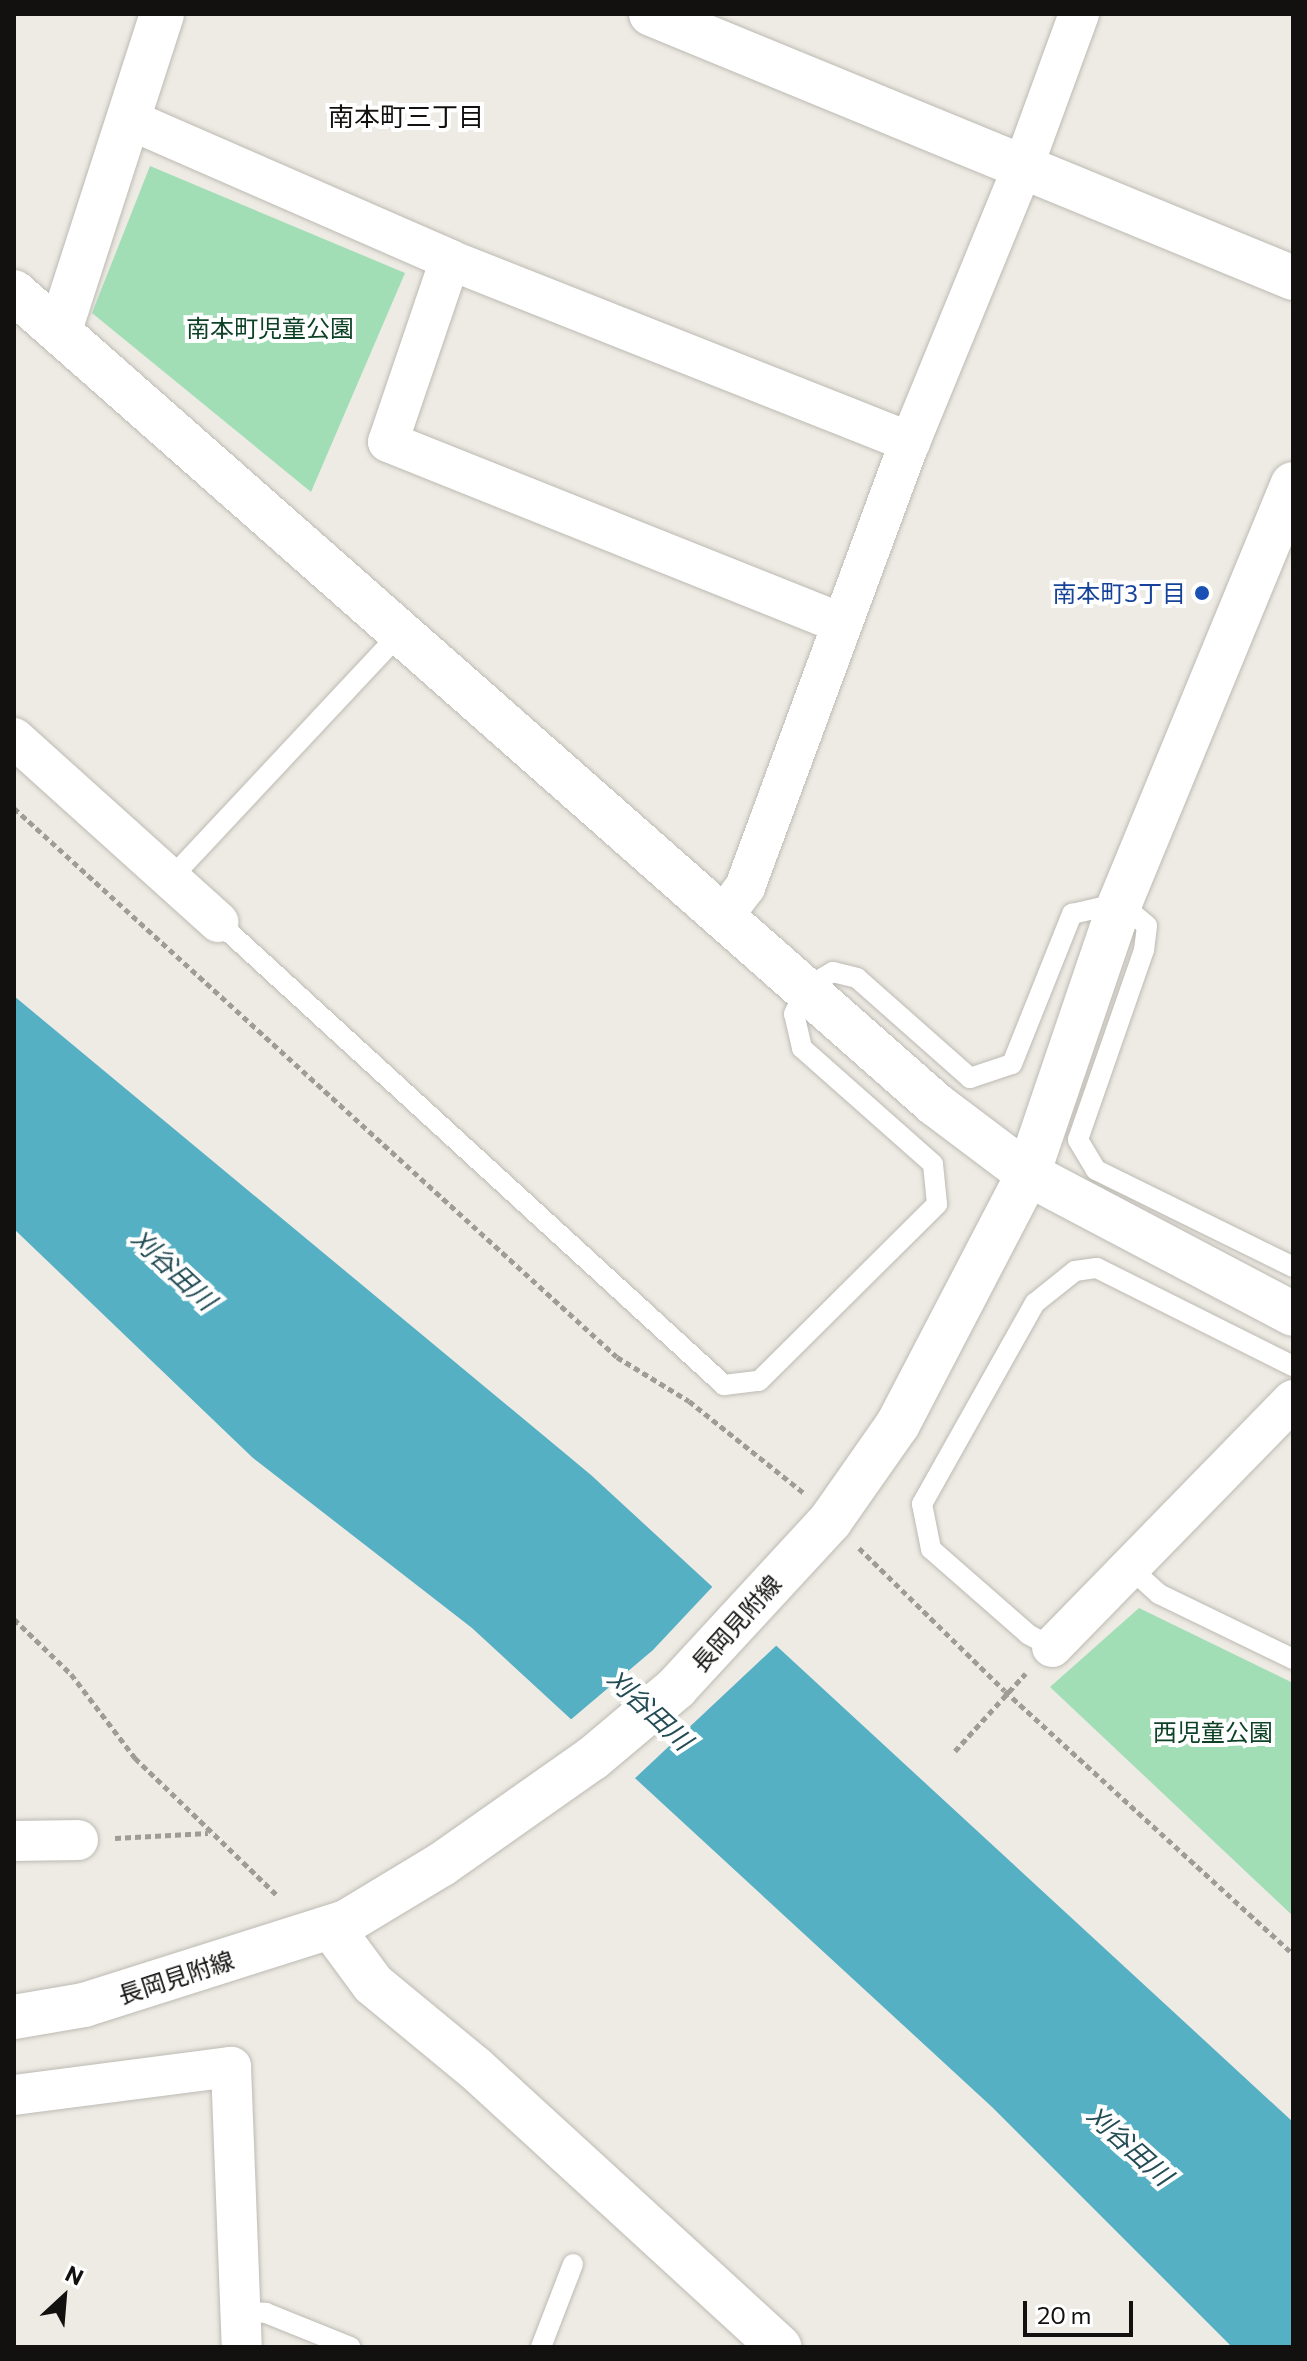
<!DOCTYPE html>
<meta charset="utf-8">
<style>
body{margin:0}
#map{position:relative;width:1307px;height:2361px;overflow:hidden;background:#eeebe4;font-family:Commissioner,"Noto Sans JP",sans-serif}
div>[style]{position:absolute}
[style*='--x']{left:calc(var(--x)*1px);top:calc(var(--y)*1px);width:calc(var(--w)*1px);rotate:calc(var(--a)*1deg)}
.green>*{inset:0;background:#a1deb6}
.water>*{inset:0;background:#56b0c4}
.pier>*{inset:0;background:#eeebe4}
.path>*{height:5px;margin-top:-2.5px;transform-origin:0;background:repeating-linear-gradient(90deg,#9e9c97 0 6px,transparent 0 10px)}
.roads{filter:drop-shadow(0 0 2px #bcbab3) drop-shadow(0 0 2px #bcbab3)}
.lane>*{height:20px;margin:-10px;padding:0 10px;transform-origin:10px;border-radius:10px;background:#fff}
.street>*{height:40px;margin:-20px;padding:0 20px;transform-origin:20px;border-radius:20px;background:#fff}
.secondary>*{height:44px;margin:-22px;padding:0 22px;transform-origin:22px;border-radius:22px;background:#fff}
.dots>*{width:22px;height:22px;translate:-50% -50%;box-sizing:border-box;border:4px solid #fff;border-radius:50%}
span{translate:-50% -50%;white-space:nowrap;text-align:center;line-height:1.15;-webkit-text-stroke:8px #fff;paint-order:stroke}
.park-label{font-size:24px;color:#0e4226}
.transit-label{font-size:24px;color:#164399}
.right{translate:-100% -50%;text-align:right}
.street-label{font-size:24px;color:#12110f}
.neighbourhood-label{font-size:26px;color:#12110f}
.water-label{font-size:26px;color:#234c55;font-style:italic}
.frame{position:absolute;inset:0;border:16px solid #12110f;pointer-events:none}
.north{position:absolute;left:24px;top:2257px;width:80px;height:80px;-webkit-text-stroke:6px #fff;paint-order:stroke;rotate:26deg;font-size:22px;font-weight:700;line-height:32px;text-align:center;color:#12110f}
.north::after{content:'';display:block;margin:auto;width:28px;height:36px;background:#12110f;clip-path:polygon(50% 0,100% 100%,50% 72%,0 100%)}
.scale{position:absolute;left:1023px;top:2301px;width:110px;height:36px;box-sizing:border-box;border:4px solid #12110f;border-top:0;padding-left:10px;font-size:24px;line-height:28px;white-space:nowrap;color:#12110f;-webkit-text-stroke:6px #fff;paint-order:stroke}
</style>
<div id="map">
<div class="green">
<i style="clip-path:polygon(150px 166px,405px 273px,311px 492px,92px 313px)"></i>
<i style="clip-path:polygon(1139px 1608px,1293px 1683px,1293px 1916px,1050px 1687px)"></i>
</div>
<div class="water">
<i style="clip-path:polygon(14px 996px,591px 1475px,1293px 2122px,1293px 2347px,1232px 2347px,992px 2107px,472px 1628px,253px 1458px,14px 1229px)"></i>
</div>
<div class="pier">
<i style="clip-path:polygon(715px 1584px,779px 1643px,632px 1781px,568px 1722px,653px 1650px)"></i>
</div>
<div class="path">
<i style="--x:14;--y:808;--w:815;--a:42.32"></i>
<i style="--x:617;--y:1357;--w:84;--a:31.4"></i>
<i style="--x:689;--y:1401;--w:147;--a:38.7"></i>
<i style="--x:859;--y:1548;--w:204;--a:44.4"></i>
<i style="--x:1005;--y:1691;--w:390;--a:42.4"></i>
<i style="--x:14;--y:1619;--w:79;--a:44"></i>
<i style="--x:71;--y:1674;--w:106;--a:52.7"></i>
<i style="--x:135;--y:1758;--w:197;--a:44"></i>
<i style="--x:955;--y:1751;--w:105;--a:-47.7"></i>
<i style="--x:115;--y:1838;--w:93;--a:-3.1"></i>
</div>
<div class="roads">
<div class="lane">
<i style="--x:171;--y:878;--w:334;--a:-46.9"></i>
<i style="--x:218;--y:922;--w:686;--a:42.46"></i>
<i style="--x:724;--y:1385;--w:35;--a:-7"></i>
<i style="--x:759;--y:1381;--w:251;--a:-44.8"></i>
<i style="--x:937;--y:1204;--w:40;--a:-95.7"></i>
<i style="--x:933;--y:1164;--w:175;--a:-138.5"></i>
<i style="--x:802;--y:1048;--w:35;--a:-103"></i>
<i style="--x:794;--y:1014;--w:29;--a:-65"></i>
<i style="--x:806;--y:988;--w:31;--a:-31"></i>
<i style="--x:833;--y:972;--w:25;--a:14"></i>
<i style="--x:857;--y:978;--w:151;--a:41.5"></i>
<i style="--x:970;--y:1078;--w:44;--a:-18.4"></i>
<i style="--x:1012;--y:1064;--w:162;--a:-68.2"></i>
<i style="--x:1072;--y:914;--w:49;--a:-12.9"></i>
<i style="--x:1120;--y:903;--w:35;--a:40"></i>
<i style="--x:1147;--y:926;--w:24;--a:97"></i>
<i style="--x:1144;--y:950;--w:201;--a:109.2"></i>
<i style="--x:1078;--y:1140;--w:35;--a:59"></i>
<i style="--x:1096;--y:1170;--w:220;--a:26.2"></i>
<i style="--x:1129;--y:1567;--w:40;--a:42"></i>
<i style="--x:1159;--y:1594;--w:149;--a:25.9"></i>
<i style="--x:1052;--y:1647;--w:27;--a:-152"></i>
<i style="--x:1028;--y:1634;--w:129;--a:-138.8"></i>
<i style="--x:931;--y:1549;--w:46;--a:-101.3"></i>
<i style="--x:922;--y:1504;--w:231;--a:-60.7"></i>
<i style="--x:1035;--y:1303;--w:51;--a:-38.7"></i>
<i style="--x:1075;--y:1271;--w:22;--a:-8"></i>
<i style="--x:1097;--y:1268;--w:219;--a:26.6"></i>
<i style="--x:242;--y:2312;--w:24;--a:2"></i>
<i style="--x:266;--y:2313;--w:91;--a:22"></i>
<i style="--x:541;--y:2347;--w:89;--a:-68.9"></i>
</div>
<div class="street">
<i style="--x:128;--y:119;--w:352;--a:23.6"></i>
<i style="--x:450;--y:260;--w:495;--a:21.6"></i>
<i style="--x:450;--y:260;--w:192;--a:108.8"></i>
<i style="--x:388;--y:442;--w:489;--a:21.8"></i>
<i style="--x:14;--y:738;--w:275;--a:42"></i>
<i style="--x:724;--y:915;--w:35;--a:-53"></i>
<i style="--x:745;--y:887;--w:475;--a:-69.7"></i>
<i style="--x:910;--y:442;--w:297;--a:-67.7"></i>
<i style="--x:1023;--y:167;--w:163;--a:-69.9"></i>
<i style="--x:1052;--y:1647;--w:345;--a:-45.7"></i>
<i style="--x:14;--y:1841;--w:64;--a:-0.9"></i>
<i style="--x:14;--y:2095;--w:219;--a:-7.4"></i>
<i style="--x:231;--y:2067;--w:280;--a:87.8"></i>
</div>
<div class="secondary">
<i style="--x:651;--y:14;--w:694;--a:22.35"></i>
<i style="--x:14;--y:292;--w:1228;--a:41.4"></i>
<i style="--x:935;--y:1104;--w:116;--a:37"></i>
<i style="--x:1028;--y:1174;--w:300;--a:27.8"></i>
<i style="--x:60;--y:330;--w:332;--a:-72.1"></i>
<i style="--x:331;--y:1927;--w:71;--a:53.6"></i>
<i style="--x:373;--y:1984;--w:132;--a:39.5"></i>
<i style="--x:475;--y:2068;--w:413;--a:42.5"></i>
<i style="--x:14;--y:2017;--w:71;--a:-9.7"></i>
<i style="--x:84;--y:2005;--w:275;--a:-17.6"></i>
<i style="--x:346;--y:1922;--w:112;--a:-31.1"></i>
<i style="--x:442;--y:1864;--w:184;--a:-35.1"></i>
<i style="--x:593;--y:1758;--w:109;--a:-40.1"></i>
<i style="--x:676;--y:1688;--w:227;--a:-47.3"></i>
<i style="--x:830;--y:1521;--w:118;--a:-55"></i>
<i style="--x:898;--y:1424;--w:282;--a:-62.5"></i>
<i style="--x:1028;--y:1174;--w:286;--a:-71.2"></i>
<i style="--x:1120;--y:903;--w:453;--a:-67.6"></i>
</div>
</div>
<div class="dots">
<i style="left:1202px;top:593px;background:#1a4fb4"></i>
</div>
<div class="park-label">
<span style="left:270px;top:328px">南本町児童公園</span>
<span style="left:1213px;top:1732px">西児童公園</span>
</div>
<div class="transit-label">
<span class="right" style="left:1186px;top:593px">南本町3丁目</span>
</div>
<div class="street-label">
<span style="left:736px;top:1623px;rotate:-48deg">長岡見附線</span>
<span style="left:176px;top:1977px;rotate:-18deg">長岡見附線</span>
</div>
<div class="neighbourhood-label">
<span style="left:406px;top:116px">南本町三丁目</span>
</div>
<div class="water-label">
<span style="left:174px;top:1269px;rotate:43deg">刈谷田川</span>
<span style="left:650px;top:1709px;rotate:43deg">刈谷田川</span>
<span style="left:1130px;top:2145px;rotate:42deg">刈谷田川</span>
</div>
<div class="frame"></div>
<div class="north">N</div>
<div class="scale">20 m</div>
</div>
